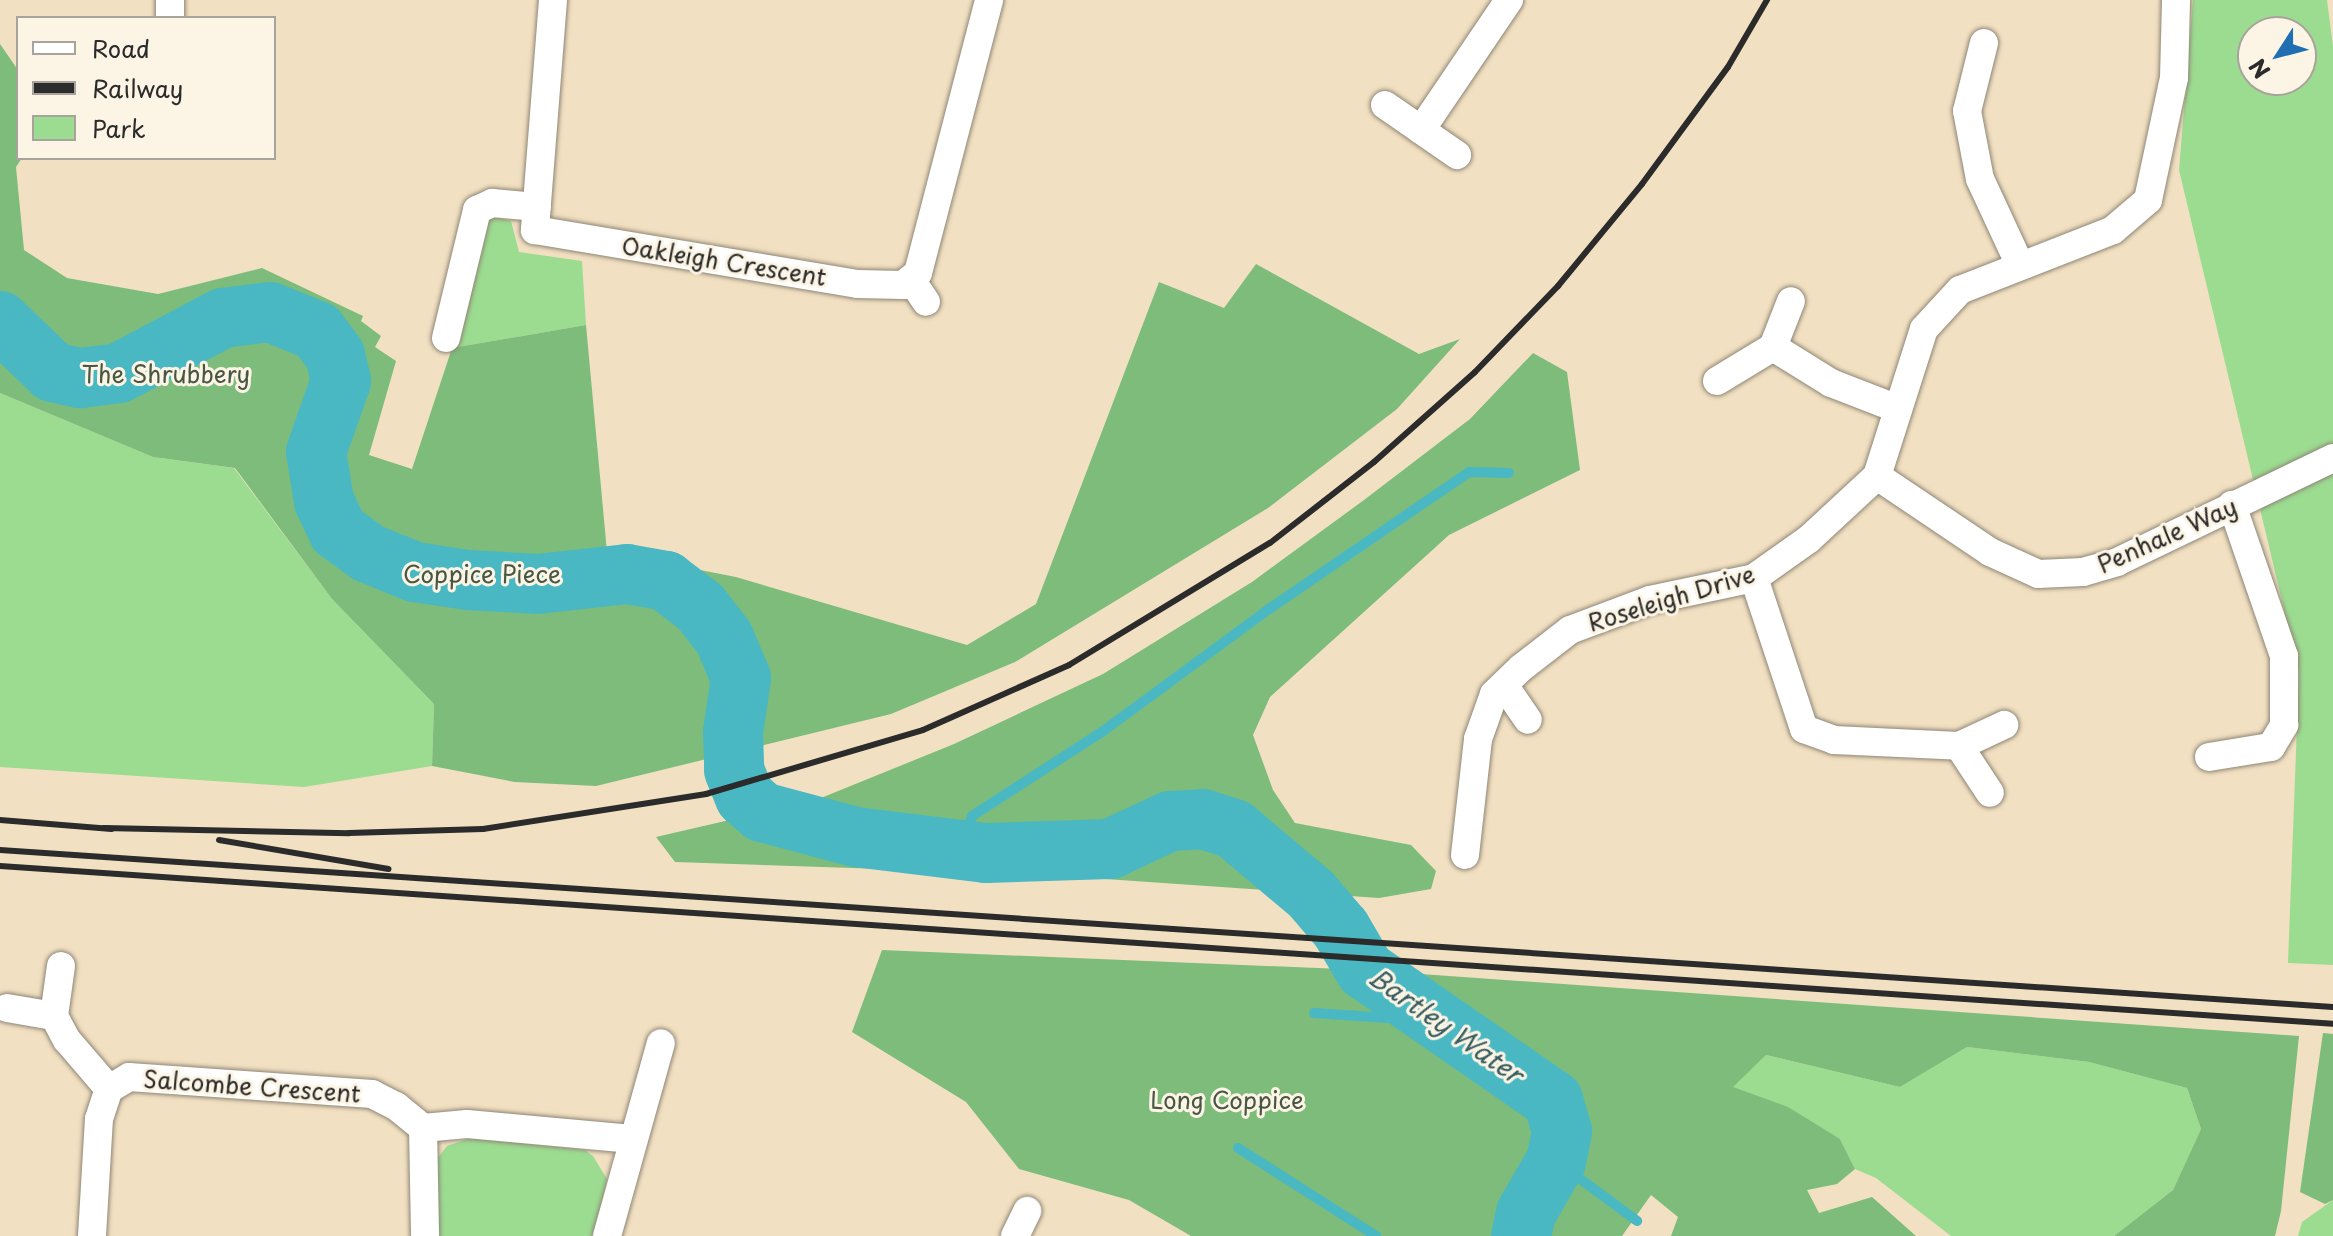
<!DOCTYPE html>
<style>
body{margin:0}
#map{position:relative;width:2333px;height:1236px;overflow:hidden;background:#f2e0c2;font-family:"Playpen Sans",sans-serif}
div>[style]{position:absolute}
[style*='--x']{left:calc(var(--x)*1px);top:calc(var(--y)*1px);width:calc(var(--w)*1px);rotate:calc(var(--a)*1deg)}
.green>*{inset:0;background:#9cdc91}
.forest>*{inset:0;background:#7dbc7b}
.stream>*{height:10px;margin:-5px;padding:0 5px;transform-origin:5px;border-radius:5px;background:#4ab8c2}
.river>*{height:60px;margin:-30px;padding:0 30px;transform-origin:30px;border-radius:30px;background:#4ab8c2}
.roads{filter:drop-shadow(0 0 2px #8e8676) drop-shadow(0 0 2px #8e8676)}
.street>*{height:28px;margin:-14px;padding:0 14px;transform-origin:14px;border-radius:14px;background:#fff}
.rail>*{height:6px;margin:-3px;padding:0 3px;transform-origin:3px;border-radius:3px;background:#2b2b2b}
span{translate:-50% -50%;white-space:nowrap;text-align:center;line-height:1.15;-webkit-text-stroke:6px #fcf5e5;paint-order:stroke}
.street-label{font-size:24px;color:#2b2b2b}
.park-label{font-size:24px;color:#475744}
.water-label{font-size:26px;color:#365c60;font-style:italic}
.legend{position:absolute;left:16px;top:16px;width:260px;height:144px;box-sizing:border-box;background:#fcf5e5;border:2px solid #a8a49b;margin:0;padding:10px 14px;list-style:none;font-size:24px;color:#2b2b2b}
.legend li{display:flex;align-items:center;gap:16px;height:40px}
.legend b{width:40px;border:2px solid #a8a49b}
.north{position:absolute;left:2237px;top:16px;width:80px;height:80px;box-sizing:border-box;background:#fcf5e5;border:2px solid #a8a49b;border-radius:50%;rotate:234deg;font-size:22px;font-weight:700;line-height:32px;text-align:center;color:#2b2b2b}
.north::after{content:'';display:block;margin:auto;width:28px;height:36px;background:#1f6fb2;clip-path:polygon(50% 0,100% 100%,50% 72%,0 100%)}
</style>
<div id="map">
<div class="green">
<i style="clip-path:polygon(evenodd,2193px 0,2327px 0,2333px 46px,2333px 965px,2288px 963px,2299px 672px,2179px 170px,2193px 0,2253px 32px,2301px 32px,2301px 80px,2253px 80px,2253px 32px)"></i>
<i style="clip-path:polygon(490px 216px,511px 221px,519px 252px,582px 261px,586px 325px,452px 348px)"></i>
<i style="clip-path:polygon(0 393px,153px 457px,234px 468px,332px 599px,434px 704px,432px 766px,304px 787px,0 767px)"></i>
<i style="clip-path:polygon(1967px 1047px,2089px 1062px,2187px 1088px,2201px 1129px,2173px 1190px,2114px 1236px,1951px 1236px,1876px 1178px,1855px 1169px,1840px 1139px,1732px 1087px,1766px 1055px,1900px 1087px)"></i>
<i style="clip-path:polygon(470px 1138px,585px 1150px,593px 1156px,607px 1179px,595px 1236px,436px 1236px,437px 1159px,447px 1146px)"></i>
<i style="clip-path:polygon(2333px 1200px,2333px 1236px,2298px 1236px,2302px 1222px)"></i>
</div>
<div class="forest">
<i style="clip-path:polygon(0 44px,18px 70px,22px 158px,16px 167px,24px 250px,67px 278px,158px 294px,262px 268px,363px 316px,361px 321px,381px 336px,375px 347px,396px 361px,369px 455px,412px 469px,452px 348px,586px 325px,607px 552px,736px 577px,967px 645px,1036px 604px,1159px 282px,1224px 308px,1256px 264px,1419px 354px,1460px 339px,1397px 409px,1268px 508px,1015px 662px,891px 714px,596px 786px,515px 782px,432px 766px,434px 704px,332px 599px,235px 468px,153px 457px,0 393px)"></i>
<i style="clip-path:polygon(1533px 353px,1567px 372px,1580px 470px,1449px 535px,1270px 697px,1253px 735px,1273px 790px,1295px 823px,1411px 845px,1436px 871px,1431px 889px,1379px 898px,1033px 874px,675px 862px,656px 837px,816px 800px,954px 744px,1103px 674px,1252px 582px,1364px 500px,1470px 419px)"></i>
<i style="clip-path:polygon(882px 950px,1365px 970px,2299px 1036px,2281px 1211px,2275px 1236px,2114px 1236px,2173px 1190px,2201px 1129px,2187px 1088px,2089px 1062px,1967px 1047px,1900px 1087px,1766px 1055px,1733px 1087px,1788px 1107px,1840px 1139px,1855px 1169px,1837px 1184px,1807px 1190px,1819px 1213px,1872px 1197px,1916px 1236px,1671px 1236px,1678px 1217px,1651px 1195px,1622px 1236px,1191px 1236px,1129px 1200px,1019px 1169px,966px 1102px,852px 1032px)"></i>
<i style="clip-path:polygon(2323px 1033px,2333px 1034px,2333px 1200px,2325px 1204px,2300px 1192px)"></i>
</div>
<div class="stream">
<i style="--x:961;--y:850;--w:36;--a:-72"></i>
<i style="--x:972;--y:816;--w:155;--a:-32.9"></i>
<i style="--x:1102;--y:732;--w:207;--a:-36.4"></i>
<i style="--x:1269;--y:609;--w:242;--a:-34.4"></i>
<i style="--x:1469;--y:472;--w:40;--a:1.4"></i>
<i style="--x:1314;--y:1013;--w:74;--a:3.9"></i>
<i style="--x:1388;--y:1018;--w:25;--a:-37"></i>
<i style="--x:1238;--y:1148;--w:164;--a:32.5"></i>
<i style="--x:1556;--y:1161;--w:101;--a:36.5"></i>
</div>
<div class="river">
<i style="--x:0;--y:321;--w:74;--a:43.9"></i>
<i style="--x:53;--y:372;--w:28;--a:13"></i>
<i style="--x:80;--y:378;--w:39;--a:-7"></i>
<i style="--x:119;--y:373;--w:118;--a:-27.9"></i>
<i style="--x:223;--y:318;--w:47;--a:-7.3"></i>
<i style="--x:270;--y:312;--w:51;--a:22"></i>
<i style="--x:317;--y:331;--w:30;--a:53"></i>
<i style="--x:335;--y:355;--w:27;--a:77"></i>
<i style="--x:341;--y:381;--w:75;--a:109.4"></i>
<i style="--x:316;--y:452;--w:50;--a:80.7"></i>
<i style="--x:324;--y:501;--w:33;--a:65"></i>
<i style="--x:338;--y:531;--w:37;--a:36"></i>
<i style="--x:368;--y:553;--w:51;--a:22"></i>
<i style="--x:415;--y:572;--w:54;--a:8.6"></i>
<i style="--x:468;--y:580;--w:70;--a:3.3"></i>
<i style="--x:538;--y:584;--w:90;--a:-6.4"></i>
<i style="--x:627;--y:574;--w:40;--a:10"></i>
<i style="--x:666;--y:581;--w:43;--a:37.4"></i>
<i style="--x:700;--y:607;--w:39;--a:52"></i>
<i style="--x:724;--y:638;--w:43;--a:67"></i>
<i style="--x:741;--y:678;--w:56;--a:98.3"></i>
<i style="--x:733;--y:733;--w:37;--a:88"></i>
<i style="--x:734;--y:770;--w:29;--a:68"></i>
<i style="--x:745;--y:797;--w:23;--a:41"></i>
<i style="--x:762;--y:812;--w:96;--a:15"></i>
<i style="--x:855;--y:837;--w:132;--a:7"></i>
<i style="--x:986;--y:853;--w:124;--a:-1.8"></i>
<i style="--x:1110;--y:849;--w:66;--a:-25"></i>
<i style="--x:1170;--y:821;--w:33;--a:-3"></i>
<i style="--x:1203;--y:819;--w:33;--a:18"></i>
<i style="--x:1234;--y:829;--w:101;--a:40.2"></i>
<i style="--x:1311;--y:894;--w:46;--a:49.4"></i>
<i style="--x:1341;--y:929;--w:48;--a:59.7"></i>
<i style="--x:1365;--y:970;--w:229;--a:34.7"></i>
<i style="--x:1553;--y:1100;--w:32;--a:74"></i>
<i style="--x:1562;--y:1131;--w:31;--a:101"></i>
<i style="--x:1556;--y:1161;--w:60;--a:120"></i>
<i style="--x:1526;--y:1213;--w:24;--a:102"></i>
</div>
<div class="roads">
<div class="street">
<i style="--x:170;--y:0;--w:18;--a:90"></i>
<i style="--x:553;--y:0;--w:231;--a:94.5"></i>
<i style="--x:535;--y:230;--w:327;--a:9.5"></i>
<i style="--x:858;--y:284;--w:45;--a:1.3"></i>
<i style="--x:903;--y:285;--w:19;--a:-39"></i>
<i style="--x:918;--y:273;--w:282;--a:-75.4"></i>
<i style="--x:1984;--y:43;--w:70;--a:104"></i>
<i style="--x:1967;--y:111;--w:69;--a:79.2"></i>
<i style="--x:1980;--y:179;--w:93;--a:65.1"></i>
<i style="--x:1385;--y:105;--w:44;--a:34.8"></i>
<i style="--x:1421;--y:130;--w:157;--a:-55.9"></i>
<i style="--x:1421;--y:130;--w:44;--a:34.8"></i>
<i style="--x:912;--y:281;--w:25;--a:56"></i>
<i style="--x:446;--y:338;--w:132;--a:-76.4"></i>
<i style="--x:477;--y:210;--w:17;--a:-25"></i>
<i style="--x:492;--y:203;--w:45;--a:5.1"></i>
<i style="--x:1773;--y:347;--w:49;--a:-68.6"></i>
<i style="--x:1717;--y:381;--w:66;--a:-31.3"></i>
<i style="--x:1773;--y:347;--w:68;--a:31.8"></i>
<i style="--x:1831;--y:383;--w:72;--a:21.2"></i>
<i style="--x:1877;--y:476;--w:136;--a:33.9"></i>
<i style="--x:1990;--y:552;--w:53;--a:24.6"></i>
<i style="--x:2038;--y:574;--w:45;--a:-2.5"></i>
<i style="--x:2083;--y:572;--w:35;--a:-16"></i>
<i style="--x:2117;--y:562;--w:240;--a:-25.7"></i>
<i style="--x:1754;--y:578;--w:159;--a:71.7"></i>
<i style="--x:1804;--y:729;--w:32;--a:20"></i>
<i style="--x:1834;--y:740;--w:125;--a:2.7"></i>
<i style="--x:1959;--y:746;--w:50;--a:-25"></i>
<i style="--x:1504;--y:685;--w:42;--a:55.6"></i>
<i style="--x:1959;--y:746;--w:56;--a:56.6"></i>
<i style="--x:2209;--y:757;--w:63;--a:-9.2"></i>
<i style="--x:2271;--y:747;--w:26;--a:-59"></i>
<i style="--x:2284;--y:725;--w:69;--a:-90"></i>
<i style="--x:2284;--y:656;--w:160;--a:-109"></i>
<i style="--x:1465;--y:855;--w:117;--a:-83.6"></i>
<i style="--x:1478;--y:739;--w:48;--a:-70.4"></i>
<i style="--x:1494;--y:694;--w:37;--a:-44"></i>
<i style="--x:1521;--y:668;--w:62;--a:-37.8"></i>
<i style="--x:1570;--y:630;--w:85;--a:-20.6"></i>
<i style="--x:1650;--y:600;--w:106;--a:-11.9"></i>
<i style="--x:1754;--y:578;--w:67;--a:-35.3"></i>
<i style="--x:1809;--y:539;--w:93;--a:-42.8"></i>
<i style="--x:1877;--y:476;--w:154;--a:-72.3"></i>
<i style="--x:1924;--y:329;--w:53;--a:-47.3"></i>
<i style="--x:1960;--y:290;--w:164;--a:-21.4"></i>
<i style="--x:2113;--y:230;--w:46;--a:-40.6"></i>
<i style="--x:2148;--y:200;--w:125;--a:-78"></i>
<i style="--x:2174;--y:78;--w:78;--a:-88.5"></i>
<i style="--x:61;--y:966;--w:50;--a:98"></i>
<i style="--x:54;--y:1016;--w:27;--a:62"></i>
<i style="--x:67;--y:1040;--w:65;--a:49.4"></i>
<i style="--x:7;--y:1008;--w:48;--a:9.7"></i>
<i style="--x:423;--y:1128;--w:44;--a:-5.2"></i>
<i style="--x:467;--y:1124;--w:166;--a:5.2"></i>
<i style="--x:92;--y:1236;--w:117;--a:-86.6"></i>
<i style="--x:99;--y:1119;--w:32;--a:-72"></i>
<i style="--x:109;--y:1089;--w:23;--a:-31"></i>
<i style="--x:129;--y:1077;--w:244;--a:4"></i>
<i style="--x:372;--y:1094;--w:27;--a:27"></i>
<i style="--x:396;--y:1106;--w:35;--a:39"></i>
<i style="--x:423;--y:1128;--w:108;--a:88.9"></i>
<i style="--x:607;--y:1236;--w:200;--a:-74.4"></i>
<i style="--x:1015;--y:1236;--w:28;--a:-64"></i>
</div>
</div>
<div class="rail">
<i style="--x:0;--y:820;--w:112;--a:4.6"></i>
<i style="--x:104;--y:828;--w:245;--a:1.2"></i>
<i style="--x:349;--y:833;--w:134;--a:-1.7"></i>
<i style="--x:483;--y:829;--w:226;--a:-8.9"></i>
<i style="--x:706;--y:794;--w:226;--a:-16.4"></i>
<i style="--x:923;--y:730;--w:160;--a:-24"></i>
<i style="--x:1069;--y:665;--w:235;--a:-31.3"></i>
<i style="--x:1270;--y:543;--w:132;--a:-37.9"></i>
<i style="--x:1374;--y:462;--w:135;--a:-41.7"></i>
<i style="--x:1475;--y:372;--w:120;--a:-46"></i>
<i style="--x:1558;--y:286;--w:132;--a:-50.5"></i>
<i style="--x:1642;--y:184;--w:145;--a:-53.7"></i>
<i style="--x:1728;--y:67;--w:78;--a:-59.8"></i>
<i style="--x:219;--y:840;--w:172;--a:9.7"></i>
<i style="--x:0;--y:850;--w:2338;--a:3.85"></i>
<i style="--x:0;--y:866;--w:2338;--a:3.87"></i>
</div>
<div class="street-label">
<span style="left:724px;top:261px;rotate:9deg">Oakleigh Crescent</span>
<span style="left:2167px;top:535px;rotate:-24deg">Penhale Way</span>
<span style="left:1671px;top:598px;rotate:-17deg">Roseleigh Drive</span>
<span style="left:252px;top:1086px;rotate:4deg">Salcombe Crescent</span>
</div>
<div class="park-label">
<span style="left:166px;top:374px">The Shrubbery</span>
<span style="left:482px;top:574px">Coppice Piece</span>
<span style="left:1227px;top:1100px">Long Coppice</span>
</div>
<div class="water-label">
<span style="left:1446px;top:1025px;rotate:35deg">Bartley Water</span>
</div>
<ul class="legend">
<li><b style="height:10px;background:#fff"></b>Road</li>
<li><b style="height:10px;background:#2b2b2b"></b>Railway</li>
<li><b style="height:22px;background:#9cdc91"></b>Park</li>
</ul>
<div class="north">N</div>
</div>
